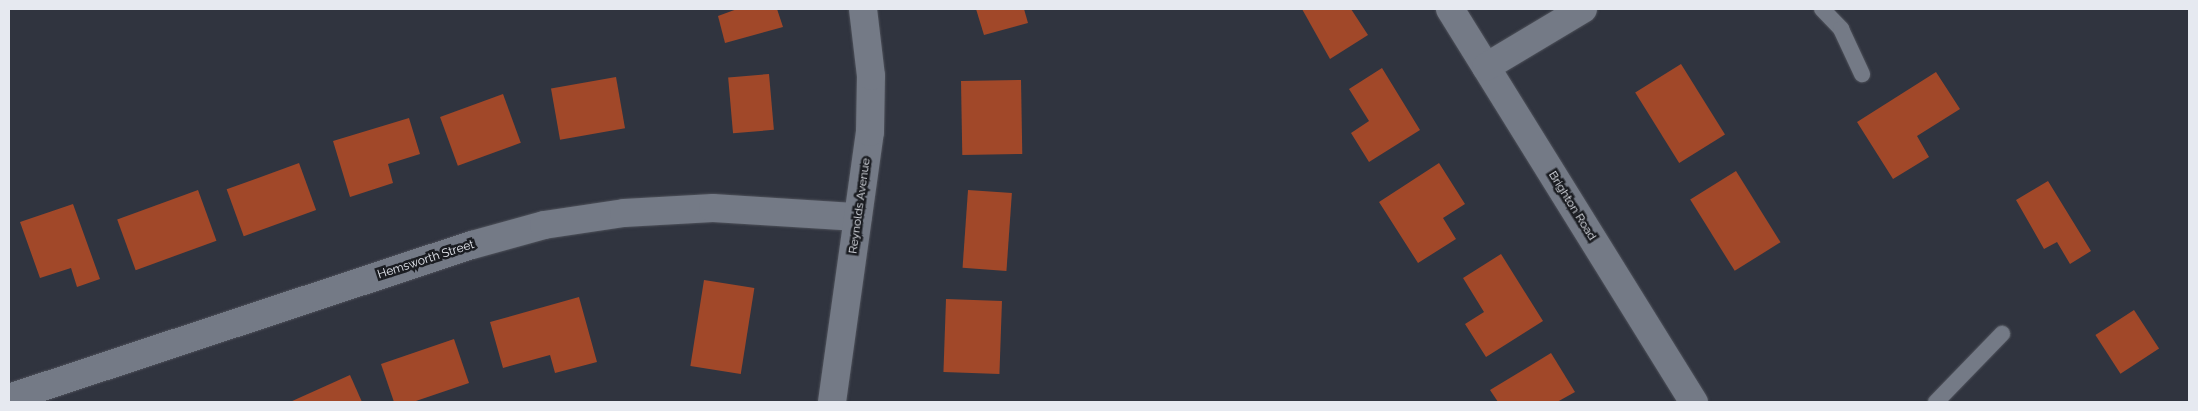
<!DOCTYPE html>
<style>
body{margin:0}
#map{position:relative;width:2198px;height:411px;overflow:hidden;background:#30343f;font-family:Raleway,sans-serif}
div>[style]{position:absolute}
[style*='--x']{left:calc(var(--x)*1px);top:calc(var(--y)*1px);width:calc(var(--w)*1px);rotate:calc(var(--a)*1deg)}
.building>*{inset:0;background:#a14829;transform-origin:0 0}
.roads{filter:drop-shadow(0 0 1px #4e515a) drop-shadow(0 0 1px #4e515a)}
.lane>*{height:16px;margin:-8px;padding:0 8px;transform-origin:8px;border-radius:8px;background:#747a86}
.street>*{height:28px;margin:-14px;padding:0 14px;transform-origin:14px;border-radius:14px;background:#747a86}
span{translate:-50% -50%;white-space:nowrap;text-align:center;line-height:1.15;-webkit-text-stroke:5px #1a1c21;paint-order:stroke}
.street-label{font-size:12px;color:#e6e9f0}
.frame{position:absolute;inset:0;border:10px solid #e6e9f0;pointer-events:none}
</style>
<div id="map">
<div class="building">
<i style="clip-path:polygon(737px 9px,777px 9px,783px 27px,725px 43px,718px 16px)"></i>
<i style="clip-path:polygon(976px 9px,1024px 9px,1028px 23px,984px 35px)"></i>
<i style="clip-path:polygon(1302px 9px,1351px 9px,1368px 35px,1330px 59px)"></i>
<i style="left:1681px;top:64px;width:83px;height:54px;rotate:58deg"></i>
<i style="clip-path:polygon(1382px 68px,1420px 130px,1369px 162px,1351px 133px,1369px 121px,1349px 89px)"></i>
<i style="clip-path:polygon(1936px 72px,1960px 109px,1917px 136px,1929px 157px,1893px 179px,1857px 122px)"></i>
<i style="left:769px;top:74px;width:56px;height:41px;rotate:85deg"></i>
<i style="left:616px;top:77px;width:52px;height:66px;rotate:80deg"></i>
<i style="left:1021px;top:80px;width:74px;height:60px;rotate:89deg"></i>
<i style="left:503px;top:94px;width:52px;height:67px;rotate:70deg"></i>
<i style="clip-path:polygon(409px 118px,420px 154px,388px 164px,393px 183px,350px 197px,333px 141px)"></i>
<i style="left:299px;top:163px;width:50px;height:77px;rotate:70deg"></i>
<i style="clip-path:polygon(1439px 163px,1465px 204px,1443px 218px,1456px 239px,1418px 263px,1379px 202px)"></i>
<i style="left:1736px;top:171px;width:84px;height:54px;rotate:58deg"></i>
<i style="clip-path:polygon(2048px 181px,2091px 251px,2070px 264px,2057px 242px,2044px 249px,2016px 200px)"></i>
<i style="left:198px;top:190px;width:54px;height:86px;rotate:70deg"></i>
<i style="left:968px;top:190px;width:44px;height:78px;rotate:4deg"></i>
<i style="clip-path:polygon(73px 204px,100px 279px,77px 287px,71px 268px,40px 278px,20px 222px)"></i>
<i style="clip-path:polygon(1501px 254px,1543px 321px,1486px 357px,1465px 324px,1484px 312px,1463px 278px)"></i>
<i style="left:704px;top:280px;width:51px;height:87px;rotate:9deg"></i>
<i style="clip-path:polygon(579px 297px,597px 362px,555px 373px,550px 355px,503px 368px,490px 322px)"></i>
<i style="left:946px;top:299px;width:56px;height:73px;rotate:2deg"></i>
<i style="left:2134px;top:310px;width:46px;height:46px;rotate:57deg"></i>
<i style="clip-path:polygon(454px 339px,469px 383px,413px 402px,394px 402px,381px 364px)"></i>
<i style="clip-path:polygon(1551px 353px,1575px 392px,1557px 402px,1498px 402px,1490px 390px)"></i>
<i style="clip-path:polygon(350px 375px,362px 402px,290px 402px)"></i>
</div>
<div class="roads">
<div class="lane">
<i style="--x:1822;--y:9;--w:28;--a:46"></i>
<i style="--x:1841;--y:29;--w:50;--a:65"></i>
<i style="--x:1936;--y:402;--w:95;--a:-45.9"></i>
</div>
<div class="street">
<i style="--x:1450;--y:9;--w:463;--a:58.2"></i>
<i style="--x:1486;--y:67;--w:113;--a:-30.9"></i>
<i style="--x:9;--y:398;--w:488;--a:-18.3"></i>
<i style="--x:472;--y:245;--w:75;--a:-15.5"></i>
<i style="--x:544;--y:225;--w:81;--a:-8.5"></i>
<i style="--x:624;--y:213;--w:89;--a:-3.2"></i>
<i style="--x:713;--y:208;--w:145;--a:3.6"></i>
<i style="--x:832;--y:402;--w:273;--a:-82"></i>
<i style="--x:870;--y:132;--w:56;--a:-89"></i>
<i style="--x:871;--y:76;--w:67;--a:-96.8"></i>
</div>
</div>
<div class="street-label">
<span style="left:860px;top:206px;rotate:-82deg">Reynolds Avenue</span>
<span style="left:1572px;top:206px;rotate:58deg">Brighton Road</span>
<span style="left:426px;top:260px;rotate:-18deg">Hemsworth Street</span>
</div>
<div class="frame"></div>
</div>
